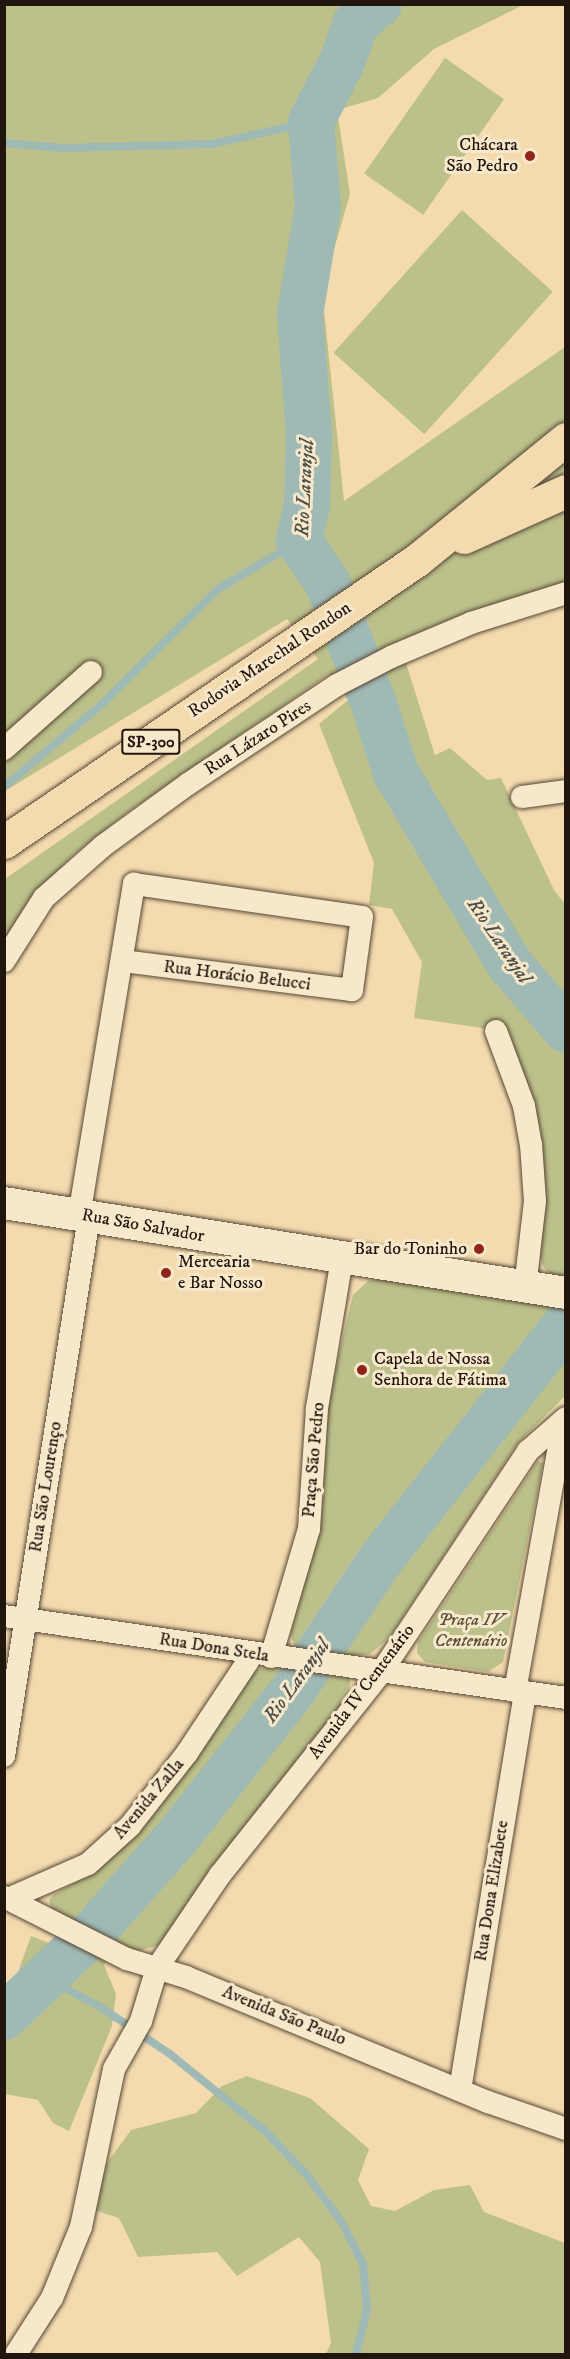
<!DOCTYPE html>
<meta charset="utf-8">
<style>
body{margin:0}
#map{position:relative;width:570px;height:2359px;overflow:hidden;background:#f4dbaf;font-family:"IM FELL DW Pica",serif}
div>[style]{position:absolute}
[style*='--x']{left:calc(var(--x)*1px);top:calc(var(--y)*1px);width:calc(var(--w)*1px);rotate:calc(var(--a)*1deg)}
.green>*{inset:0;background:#bcc08a;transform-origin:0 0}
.water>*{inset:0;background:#9fb9b4}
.stream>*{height:8px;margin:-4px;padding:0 4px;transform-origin:4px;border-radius:4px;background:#9fb9b4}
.river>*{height:46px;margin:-23px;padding:0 23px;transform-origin:23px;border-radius:23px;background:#9fb9b4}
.roads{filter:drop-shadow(0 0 2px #564736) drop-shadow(0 0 2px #564736)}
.street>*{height:22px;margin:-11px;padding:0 11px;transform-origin:11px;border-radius:11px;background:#f8e8cb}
.secondary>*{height:32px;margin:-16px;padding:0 16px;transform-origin:16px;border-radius:16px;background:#f8e8cb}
.primary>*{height:33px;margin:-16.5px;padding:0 16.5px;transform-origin:16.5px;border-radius:16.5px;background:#f4dbaf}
.dots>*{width:16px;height:16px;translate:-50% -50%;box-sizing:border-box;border:3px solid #f8e8cb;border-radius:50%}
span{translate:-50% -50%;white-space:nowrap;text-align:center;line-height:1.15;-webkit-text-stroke:6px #f8e8cb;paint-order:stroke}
.shield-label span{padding:2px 4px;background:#f8e8cb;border:2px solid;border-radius:4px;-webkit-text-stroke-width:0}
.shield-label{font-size:16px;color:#21160d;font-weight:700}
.poi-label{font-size:18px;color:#21160d}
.right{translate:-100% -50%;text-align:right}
.left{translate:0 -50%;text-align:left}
.street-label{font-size:18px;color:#21160d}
.park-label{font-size:18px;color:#575239;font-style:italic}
.water-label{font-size:20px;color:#4d4f47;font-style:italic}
.frame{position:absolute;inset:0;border:6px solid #21160d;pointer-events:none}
</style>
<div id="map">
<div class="green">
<i style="clip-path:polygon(5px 5px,523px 5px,434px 49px,378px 98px,337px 110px,350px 194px,322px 291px,344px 501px,565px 347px,565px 582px,465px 613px,399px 641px,435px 755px,450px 748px,487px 780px,501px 778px,554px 890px,565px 904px,565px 1396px,518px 1443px,389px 1638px,370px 1654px,352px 1656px,349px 1696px,160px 1945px,138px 1951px,115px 1942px,104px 1965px,116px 1994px,112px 2026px,69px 2131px,53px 2123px,38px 2100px,5px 2094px,5px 1988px,12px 1989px,31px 1936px,60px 1947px,72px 1925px,52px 1912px,49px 1900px,54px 1894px,85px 1877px,252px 1672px,267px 1666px,282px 1669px,296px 1648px,290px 1635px,316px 1540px,325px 1412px,353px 1295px,368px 1281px,384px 1278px,555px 1278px,544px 1268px,539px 1254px,543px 1161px,540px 1128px,509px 1032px,414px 1018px,422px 962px,392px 909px,369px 905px,374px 863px,319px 724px,348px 700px,329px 674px,125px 814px,72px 856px,44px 884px,5px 939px,5px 879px,318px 659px,287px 619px,5px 791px)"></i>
<i style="left:445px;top:58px;width:72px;height:141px;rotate:35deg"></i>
<i style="left:462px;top:210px;width:122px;height:192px;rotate:42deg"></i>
<i style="clip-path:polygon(538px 1461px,543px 1463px,503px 1662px,488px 1672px,425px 1662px,417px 1653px,418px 1642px)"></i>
<i style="clip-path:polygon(247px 2076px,310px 2098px,369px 2149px,358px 2180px,371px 2206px,395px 2211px,434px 2190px,470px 2185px,484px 2212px,565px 2243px,565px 2354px,326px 2354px,331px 2343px,320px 2262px,299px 2237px,237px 2276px,217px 2252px,138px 2257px,119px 2218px,94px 2210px,107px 2163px,131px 2130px,196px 2113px,222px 2086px)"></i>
</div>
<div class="water">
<i style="clip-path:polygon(363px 4px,392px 5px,351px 54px,323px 111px,313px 152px,302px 135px,305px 115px,334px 61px,341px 42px,338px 29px)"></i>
<i style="clip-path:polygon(325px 248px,311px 318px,309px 435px,297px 388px,295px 255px)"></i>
</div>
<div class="stream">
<i style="--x:4;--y:143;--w:58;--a:4.9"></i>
<i style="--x:62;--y:148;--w:150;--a:-1.5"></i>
<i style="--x:212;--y:144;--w:101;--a:-12.5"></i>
<i style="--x:4;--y:787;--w:126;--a:-40.2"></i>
<i style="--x:100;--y:706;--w:165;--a:-44.8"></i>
<i style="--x:217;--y:590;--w:96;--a:-30.9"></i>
<i style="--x:44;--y:1977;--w:66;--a:28.1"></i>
<i style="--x:102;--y:2008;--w:82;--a:34.1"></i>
<i style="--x:170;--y:2054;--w:122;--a:39"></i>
<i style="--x:265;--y:2131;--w:59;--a:46.4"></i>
<i style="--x:306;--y:2174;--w:59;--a:53.3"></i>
<i style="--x:341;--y:2221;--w:48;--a:62.9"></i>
<i style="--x:363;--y:2264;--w:46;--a:85"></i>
<i style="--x:367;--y:2310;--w:45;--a:104"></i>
</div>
<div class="river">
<i style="--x:379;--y:4;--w:32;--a:139"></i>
<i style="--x:355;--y:25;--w:39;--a:109"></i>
<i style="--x:342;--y:62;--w:68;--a:117.3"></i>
<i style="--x:311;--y:122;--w:85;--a:85.3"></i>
<i style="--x:318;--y:207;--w:109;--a:99.5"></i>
<i style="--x:300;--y:315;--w:120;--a:85.7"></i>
<i style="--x:309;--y:435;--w:70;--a:91.6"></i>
<i style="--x:307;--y:505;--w:37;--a:103"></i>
<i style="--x:299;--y:541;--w:52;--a:56"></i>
<i style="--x:328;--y:584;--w:125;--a:69"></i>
<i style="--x:373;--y:701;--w:76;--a:72.3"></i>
<i style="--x:396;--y:773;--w:220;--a:59.3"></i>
<i style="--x:508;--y:962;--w:89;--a:49.5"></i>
<i style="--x:4;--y:2017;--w:122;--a:-43.7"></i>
<i style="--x:92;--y:1933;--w:125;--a:-48.3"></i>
<i style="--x:175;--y:1840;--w:189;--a:-51.7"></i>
<i style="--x:292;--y:1692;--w:160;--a:-56.2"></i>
<i style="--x:381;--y:1559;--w:299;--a:-51.8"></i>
</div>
<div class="roads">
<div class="street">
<i style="--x:4;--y:749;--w:116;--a:-41.5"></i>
<i style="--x:522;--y:797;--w:44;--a:-7.8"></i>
<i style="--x:4;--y:961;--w:75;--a:-57.6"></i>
<i style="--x:44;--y:898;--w:79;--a:-41.4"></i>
<i style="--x:103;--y:846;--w:105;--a:-36.1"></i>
<i style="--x:188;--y:784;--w:179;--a:-33.6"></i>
<i style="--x:337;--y:685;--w:61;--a:-27.4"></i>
<i style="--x:391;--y:657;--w:87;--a:-23"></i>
<i style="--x:471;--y:623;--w:100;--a:-17.5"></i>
<i style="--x:496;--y:1031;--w:80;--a:69.5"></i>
<i style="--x:524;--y:1106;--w:39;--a:80"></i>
<i style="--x:531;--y:1144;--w:57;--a:86"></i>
<i style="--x:535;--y:1201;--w:87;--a:96.6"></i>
<i style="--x:79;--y:1216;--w:337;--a:-80.6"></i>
<i style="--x:134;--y:884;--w:230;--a:8.2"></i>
<i style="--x:362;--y:917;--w:74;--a:97.8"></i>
<i style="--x:352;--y:990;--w:232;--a:-172.8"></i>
<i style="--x:4;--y:1616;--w:568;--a:8.3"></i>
<i style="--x:271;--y:1657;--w:134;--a:-73.5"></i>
<i style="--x:309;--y:1529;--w:121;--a:-86.2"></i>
<i style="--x:317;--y:1408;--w:151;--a:-80.5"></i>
<i style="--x:515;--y:1691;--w:275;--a:-79.8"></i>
<i style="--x:4;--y:1756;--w:546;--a:-81.04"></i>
<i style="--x:4;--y:1897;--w:138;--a:26.8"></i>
<i style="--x:127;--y:1959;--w:62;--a:17"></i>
<i style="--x:186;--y:1977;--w:327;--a:22.5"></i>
<i style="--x:488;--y:2102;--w:83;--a:19.1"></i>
<i style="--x:8;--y:1899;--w:87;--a:-23.6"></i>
<i style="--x:88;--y:1864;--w:57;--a:-42.1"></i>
<i style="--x:130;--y:1826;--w:93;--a:-52"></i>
<i style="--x:187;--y:1753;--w:118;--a:-56.4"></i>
<i style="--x:460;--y:2090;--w:403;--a:-80.7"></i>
<i style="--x:16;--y:2354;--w:67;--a:-57.3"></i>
<i style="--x:52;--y:2298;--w:77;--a:-67.8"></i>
<i style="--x:81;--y:2227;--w:161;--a:-78.2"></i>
<i style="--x:114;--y:2069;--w:55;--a:-60.6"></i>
<i style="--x:141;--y:2021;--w:55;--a:-73.2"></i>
<i style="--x:157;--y:1968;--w:112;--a:-55.9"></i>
<i style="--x:220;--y:1875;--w:260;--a:-51.5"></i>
<i style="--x:382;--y:1671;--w:264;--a:-56.4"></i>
<i style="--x:528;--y:1451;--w:50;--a:-41"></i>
</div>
<div class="secondary">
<i style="--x:4;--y:1203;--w:569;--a:9.1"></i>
</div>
<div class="primary">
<i style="--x:464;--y:537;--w:112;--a:-24.3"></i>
<i style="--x:4;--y:842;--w:500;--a:-34.33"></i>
<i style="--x:417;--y:560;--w:192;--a:-39.1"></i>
</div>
</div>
<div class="dots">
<i style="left:530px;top:156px;background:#8f2418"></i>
<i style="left:479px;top:1249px;background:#8f2418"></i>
<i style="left:166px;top:1273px;background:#8f2418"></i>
<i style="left:362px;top:1370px;background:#8f2418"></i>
</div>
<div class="shield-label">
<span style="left:151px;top:742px">SP-300</span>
</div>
<div class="poi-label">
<span class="right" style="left:518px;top:156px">Chácara<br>São Pedro</span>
<span class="right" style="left:467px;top:1249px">Bar do Toninho</span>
<span class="left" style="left:178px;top:1273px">Mercearia<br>e Bar Nosso</span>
<span class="left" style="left:374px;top:1370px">Capela de Nossa<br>Senhora de Fátima</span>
</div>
<div class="street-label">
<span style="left:270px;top:660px;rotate:-34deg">Rodovia Marechal Rondon</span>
<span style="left:258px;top:738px;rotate:-33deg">Rua Lázaro Pires</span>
<span style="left:237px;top:976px;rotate:7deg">Rua Horácio Belucci</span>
<span style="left:143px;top:1226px;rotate:10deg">Rua São Salvador</span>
<span style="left:314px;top:1460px;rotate:-85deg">Praça São Pedro</span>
<span style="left:46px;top:1487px;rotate:-81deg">Rua São Lourenço</span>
<span style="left:214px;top:1648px;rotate:9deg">Rua Dona Stela</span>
<span style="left:362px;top:1692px;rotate:-53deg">Avenida IV Centenário</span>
<span style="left:149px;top:1799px;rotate:-50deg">Avenida Zalla</span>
<span style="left:492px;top:1891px;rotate:-81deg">Rua Dona Elizabete</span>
<span style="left:284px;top:2016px;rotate:22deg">Avenida São Paulo</span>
</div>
<div class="park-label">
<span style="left:471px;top:1631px">Praça IV<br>Centenário</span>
</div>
<div class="water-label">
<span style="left:305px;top:488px;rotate:-87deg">Rio Laranjal</span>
<span style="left:499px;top:941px;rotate:56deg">Rio Laranjal</span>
<span style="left:297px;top:1681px;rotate:-54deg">Rio Laranjal</span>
</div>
<div class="frame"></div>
</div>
